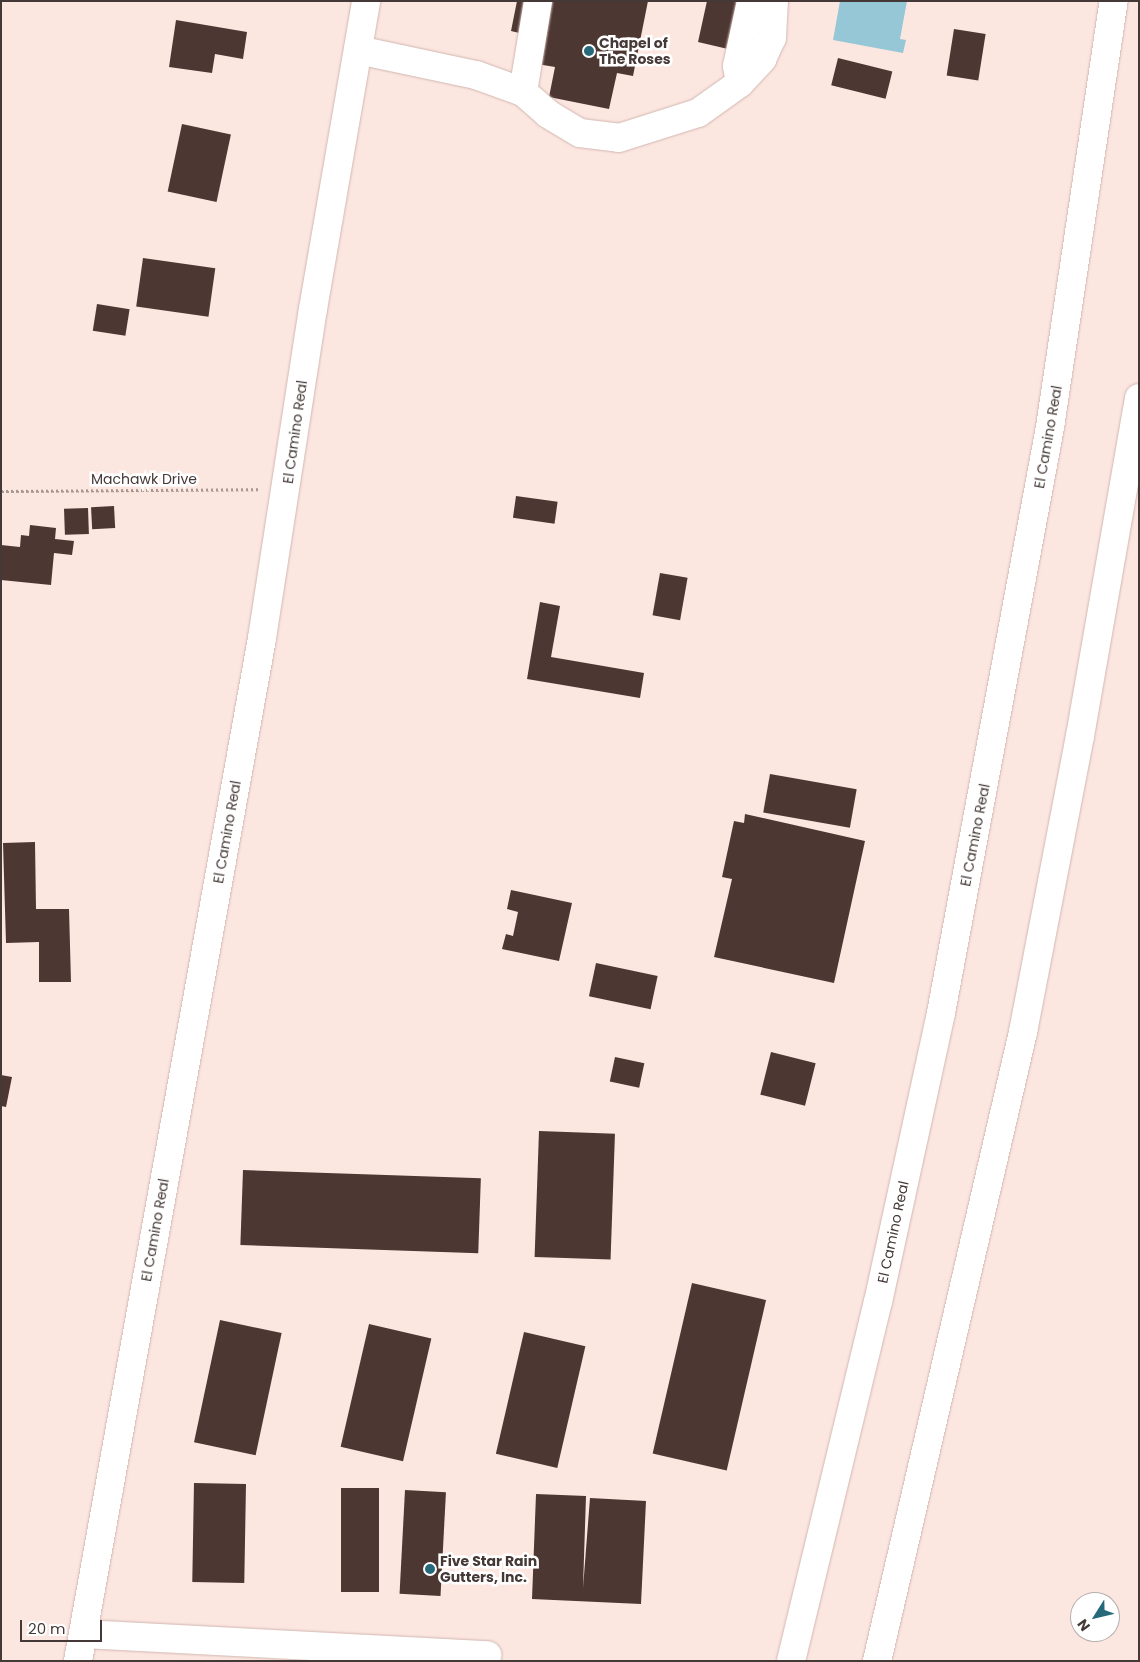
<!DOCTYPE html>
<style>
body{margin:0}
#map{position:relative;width:1140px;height:1662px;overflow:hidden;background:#fce6e0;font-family:Poppins,sans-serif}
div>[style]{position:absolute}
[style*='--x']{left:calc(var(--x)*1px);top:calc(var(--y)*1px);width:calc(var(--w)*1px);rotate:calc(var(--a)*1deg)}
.water>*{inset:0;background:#95c7d6}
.building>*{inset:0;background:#4c3732;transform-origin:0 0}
.path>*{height:3px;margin-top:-1.5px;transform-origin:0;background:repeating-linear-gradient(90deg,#a79691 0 2.5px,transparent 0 5px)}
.roads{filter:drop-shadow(0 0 1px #d1b7b0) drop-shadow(0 0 1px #d1b7b0)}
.minor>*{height:28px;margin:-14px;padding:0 14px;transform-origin:14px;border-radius:14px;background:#fff}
.major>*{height:28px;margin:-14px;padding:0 14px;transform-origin:14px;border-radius:14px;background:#fff}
.highway>*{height:28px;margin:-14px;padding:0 14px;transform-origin:14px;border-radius:14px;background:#fff}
.dots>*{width:14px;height:14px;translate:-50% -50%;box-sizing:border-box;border:2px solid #fff;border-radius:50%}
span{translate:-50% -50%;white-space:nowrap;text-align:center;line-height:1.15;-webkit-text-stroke:5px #fff;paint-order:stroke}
.poi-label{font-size:14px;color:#443936;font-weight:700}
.left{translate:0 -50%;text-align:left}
.street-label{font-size:14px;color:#443936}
.frame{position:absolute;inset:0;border:2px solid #443936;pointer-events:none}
.north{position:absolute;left:1070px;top:1592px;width:50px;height:50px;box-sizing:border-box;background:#fff;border:1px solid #b4b0af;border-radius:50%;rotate:234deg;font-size:14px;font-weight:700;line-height:20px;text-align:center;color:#443936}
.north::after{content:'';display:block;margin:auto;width:18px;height:22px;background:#25697a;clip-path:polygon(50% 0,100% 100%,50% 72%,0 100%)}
.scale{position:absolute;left:20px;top:1620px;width:82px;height:22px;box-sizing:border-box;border:2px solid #443936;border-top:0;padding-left:6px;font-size:15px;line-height:18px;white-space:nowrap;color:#443936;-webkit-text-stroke:4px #fff;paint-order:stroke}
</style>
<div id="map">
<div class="water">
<i style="clip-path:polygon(840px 1px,907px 1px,900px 39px,906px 40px,903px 53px,833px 40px)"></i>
</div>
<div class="building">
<i style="clip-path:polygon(517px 1px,648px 1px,633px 76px,617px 73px,609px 109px,549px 97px,555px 67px,537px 64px,532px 36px,511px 31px)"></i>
<i style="clip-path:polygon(707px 1px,743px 1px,765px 8px,758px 50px,728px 49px,698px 42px)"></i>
<i style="clip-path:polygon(176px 20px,247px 32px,243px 59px,215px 54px,212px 73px,169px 67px)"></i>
<i style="left:954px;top:29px;width:32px;height:47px;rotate:9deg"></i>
<i style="left:838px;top:58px;width:56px;height:28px;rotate:14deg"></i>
<i style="left:182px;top:124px;width:50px;height:69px;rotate:12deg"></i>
<i style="left:143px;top:258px;width:73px;height:49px;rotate:8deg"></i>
<i style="left:97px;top:304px;width:33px;height:27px;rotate:9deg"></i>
<i style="left:516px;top:496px;width:42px;height:22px;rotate:8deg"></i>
<i style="left:114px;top:506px;width:22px;height:23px;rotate:87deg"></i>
<i style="left:88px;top:508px;width:26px;height:24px;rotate:88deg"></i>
<i style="clip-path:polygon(30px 525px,56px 528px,55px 539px,74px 541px,72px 555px,54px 553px,51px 585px,1px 580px,1px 545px,20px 547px,21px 535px,29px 536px)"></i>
<i style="left:660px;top:573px;width:28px;height:43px;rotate:10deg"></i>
<i style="clip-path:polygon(540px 602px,560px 606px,551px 657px,644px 673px,640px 698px,527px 679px)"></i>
<i style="left:770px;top:774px;width:88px;height:39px;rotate:10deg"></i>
<i style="clip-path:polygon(745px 814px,865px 841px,834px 983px,714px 957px,732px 879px,722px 877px,734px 821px,744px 823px)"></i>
<i style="clip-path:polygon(35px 842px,36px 909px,69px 909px,71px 982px,39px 982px,39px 942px,6px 943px,3px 843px)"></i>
<i style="clip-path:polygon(511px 890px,572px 903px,559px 961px,502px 949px,506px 934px,513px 936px,518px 912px,507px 909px)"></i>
<i style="left:596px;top:963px;width:63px;height:34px;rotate:12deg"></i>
<i style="left:771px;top:1052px;width:46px;height:44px;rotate:14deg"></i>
<i style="left:615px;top:1057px;width:30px;height:25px;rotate:12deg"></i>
<i style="clip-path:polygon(1px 1075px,12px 1077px,6px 1107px,1px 1106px)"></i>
<i style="left:539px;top:1131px;width:76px;height:126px;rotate:2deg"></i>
<i style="left:243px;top:1170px;width:238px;height:75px;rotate:2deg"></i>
<i style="left:692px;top:1283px;width:76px;height:175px;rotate:13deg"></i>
<i style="left:220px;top:1320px;width:63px;height:125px;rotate:12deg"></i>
<i style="left:369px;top:1324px;width:64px;height:126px;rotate:13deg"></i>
<i style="left:524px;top:1332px;width:63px;height:125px;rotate:13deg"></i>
<i style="left:194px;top:1483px;width:52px;height:99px;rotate:1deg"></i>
<i style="left:341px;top:1488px;width:38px;height:104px"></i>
<i style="left:405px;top:1490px;width:41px;height:104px;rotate:3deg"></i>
<i style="clip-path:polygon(536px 1494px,586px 1496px,583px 1588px,590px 1498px,646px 1501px,641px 1604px,532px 1599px)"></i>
</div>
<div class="path">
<i style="--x:1;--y:491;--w:257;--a:-0.4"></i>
</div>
<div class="roads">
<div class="minor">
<i style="--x:358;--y:50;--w:121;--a:12"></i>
<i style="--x:476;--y:75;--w:50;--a:19.9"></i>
<i style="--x:523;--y:92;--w:33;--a:41"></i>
<i style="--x:548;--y:114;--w:37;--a:31"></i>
<i style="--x:580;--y:133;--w:39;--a:7"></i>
<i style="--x:619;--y:138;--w:83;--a:-17.6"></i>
<i style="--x:698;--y:113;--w:52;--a:-35.5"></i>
<i style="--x:740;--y:83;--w:33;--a:-47"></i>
<i style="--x:762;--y:59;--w:23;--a:-65"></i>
<i style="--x:772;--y:38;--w:37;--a:-87"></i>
<i style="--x:740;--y:83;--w:17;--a:-100"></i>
<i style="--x:737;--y:66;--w:66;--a:-77.8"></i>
<i style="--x:523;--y:92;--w:92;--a:-80.6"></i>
<i style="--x:83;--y:1634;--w:405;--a:3"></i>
</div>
<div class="major">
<i style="--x:78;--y:1661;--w:1039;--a:-79.8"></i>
<i style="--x:262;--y:638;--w:333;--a:-81.2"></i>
<i style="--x:313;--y:309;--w:313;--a:-80.2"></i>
</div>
<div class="highway">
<i style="--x:791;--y:1661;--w:369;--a:-76.4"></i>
<i style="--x:878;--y:1302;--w:296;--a:-77.7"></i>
<i style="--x:941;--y:1013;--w:596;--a:-79.46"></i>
<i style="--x:1050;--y:427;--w:431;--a:-81.5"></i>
<i style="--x:877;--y:1661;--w:646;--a:-76.93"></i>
<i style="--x:1023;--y:1032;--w:301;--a:-79.1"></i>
<i style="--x:1080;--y:736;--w:343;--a:-80.1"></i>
</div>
</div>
<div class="dots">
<i style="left:589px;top:51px;background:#25697a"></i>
<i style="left:430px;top:1569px;background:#25697a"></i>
</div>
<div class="poi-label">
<span class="left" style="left:599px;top:51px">Chapel of<br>The Roses</span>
<span class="left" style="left:440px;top:1569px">Five Star Rain<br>Gutters, Inc.</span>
</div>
<div class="street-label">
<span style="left:295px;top:432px;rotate:-82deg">El Camino Real</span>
<span style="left:1048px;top:437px;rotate:-80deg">El Camino Real</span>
<span style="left:144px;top:479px">Machawk Drive</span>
<span style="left:227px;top:832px;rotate:-80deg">El Camino Real</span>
<span style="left:975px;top:835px;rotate:-79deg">El Camino Real</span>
<span style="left:155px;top:1230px;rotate:-80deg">El Camino Real</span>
<span style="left:893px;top:1232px;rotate:-78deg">El Camino Real</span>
</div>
<div class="frame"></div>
<div class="north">N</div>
<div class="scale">20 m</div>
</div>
